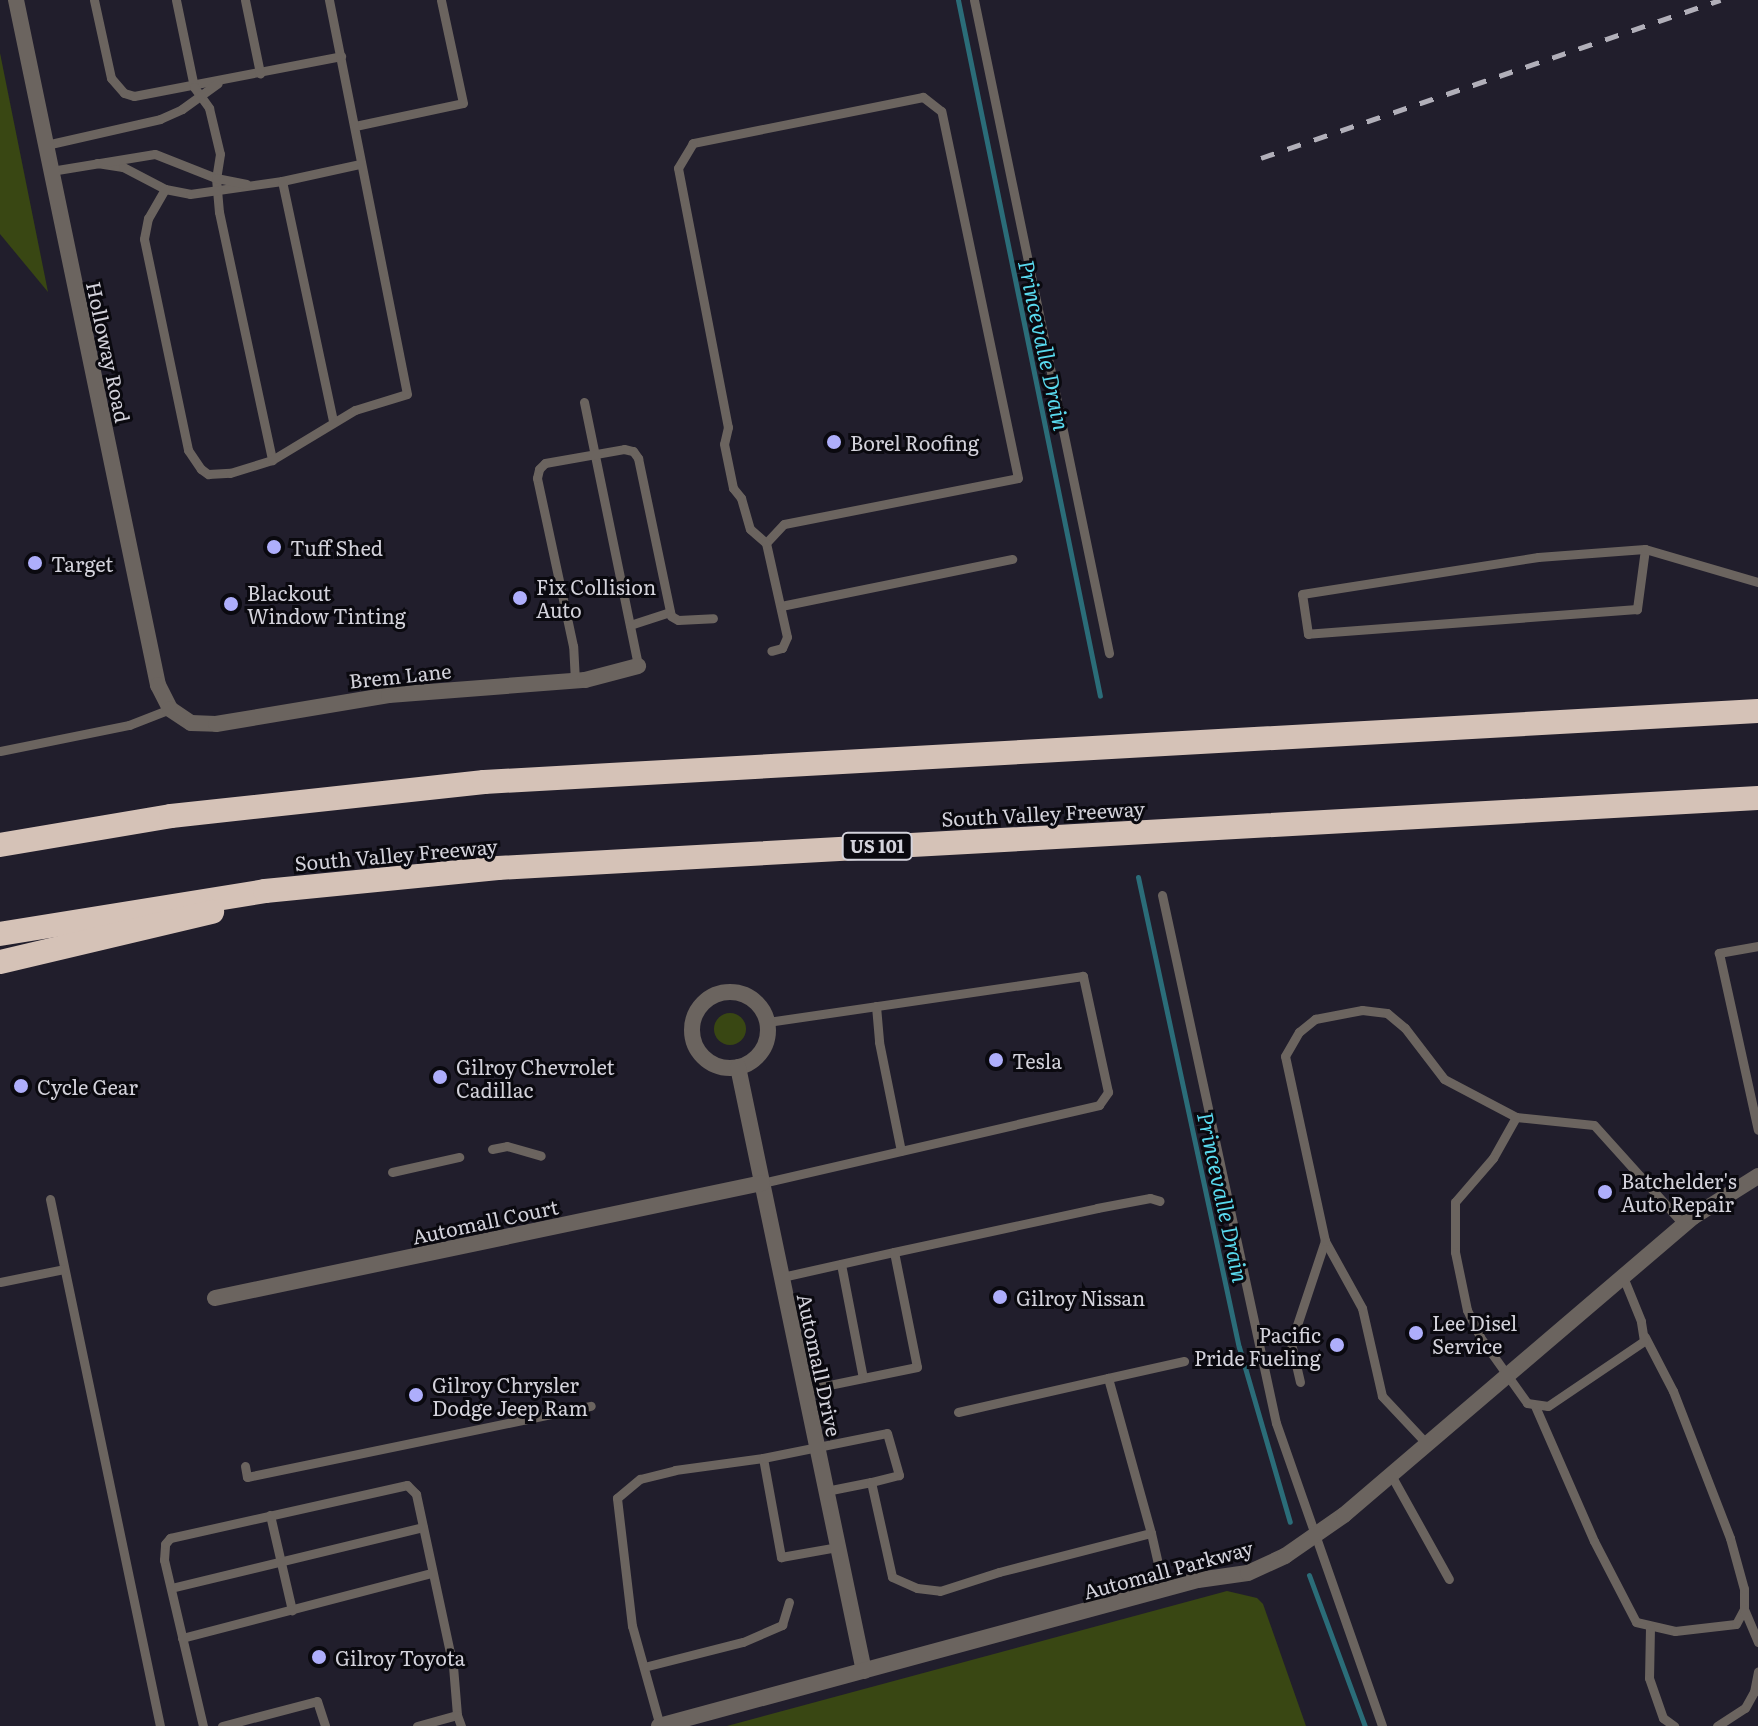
<!DOCTYPE html>
<style>
body{margin:0}
#map{position:relative;width:1758px;height:1726px;overflow:hidden;background:#211e2c;font-family:Literata,serif}
div>[style]{position:absolute}
[style*='--x']{left:calc(var(--x)*1px);top:calc(var(--y)*1px);width:calc(var(--w)*1px);rotate:calc(var(--a)*1deg)}
.green>*{inset:0;background:#394713}
.round{border-radius:50%}
.stream>*{height:5px;margin:-2.5px;padding:0 2.5px;transform-origin:2.5px;border-radius:2.5px;background:#2b6d79}
.service>*{height:9px;margin:-4.5px;padding:0 4.5px;transform-origin:4.5px;border-radius:4.5px;background:#6b645f}
.minor>*{height:16px;margin:-8px;padding:0 8px;transform-origin:8px;border-radius:8px;background:#6b645f}
.minor>.ring{margin:-8px;padding:0;box-sizing:content-box;background:none;border:16px solid #6b645f;border-radius:50%}
.motorway>*{height:24px;margin:-12px;padding:0 12px;transform-origin:12px;border-radius:12px;background:#d5c2b7}
.rail>*{height:5px;margin-top:-2.5px;transform-origin:0;background:repeating-linear-gradient(90deg,#b1afb9 0 14px,transparent 0 28px)}
.dots>*{width:22px;height:22px;translate:-50% -50%;box-sizing:border-box;border:4px solid #0a090f;border-radius:50%}
span{translate:-50% -50%;white-space:nowrap;text-align:center;line-height:1.15;-webkit-text-stroke:6px #0a090f;paint-order:stroke}
.shield-label span{padding:2px 6px;background:#0a090f;border:2px solid;border-radius:6px;-webkit-text-stroke-width:0}
.shield-label{font-size:18px;color:#d3d2db;font-weight:700}
.street-label{font-size:20px;color:#d3d2db}
.poi-label{font-size:20px;color:#d3d2db}
.left{translate:0 -50%;text-align:left}
.right{translate:-100% -50%;text-align:right}
.water-label{font-size:22px;color:#59d9ee;font-style:italic}
</style>
<div id="map">
<div class="green">
<i style="clip-path:polygon(0 53px,48px 292px,0 234px)"></i>
<i class="round" style="left:714px;top:1013px;width:32px;height:32px"></i>
<i style="clip-path:polygon(1227px 1591px,1257px 1598px,1263px 1604px,1306px 1726px,727px 1726px)"></i>
</div>
<div class="stream">
<i style="--x:958;--y:0;--w:710;--a:78.47"></i>
<i style="--x:1138;--y:877;--w:481;--a:77.9"></i>
<i style="--x:1239;--y:1347;--w:182;--a:73.8"></i>
<i style="--x:1309;--y:1575;--w:161;--a:69.7"></i>
</div>
<div class="service">
<i style="--x:94;--y:0;--w:80;--a:77.7"></i>
<i style="--x:111;--y:78;--w:20;--a:49"></i>
<i style="--x:124;--y:93;--w:10;--a:17"></i>
<i style="--x:134;--y:96;--w:211;--a:-10.9"></i>
<i style="--x:176;--y:0;--w:89;--a:78.3"></i>
<i style="--x:194;--y:87;--w:26;--a:54"></i>
<i style="--x:209;--y:108;--w:47;--a:76.6"></i>
<i style="--x:220;--y:154;--w:24;--a:99"></i>
<i style="--x:216;--y:178;--w:34;--a:85"></i>
<i style="--x:219;--y:212;--w:254;--a:77.9"></i>
<i style="--x:245;--y:0;--w:75;--a:78.4"></i>
<i style="--x:974;--y:0;--w:667;--a:78.32"></i>
<i style="--x:355;--y:126;--w:110;--a:-12"></i>
<i style="--x:463;--y:103;--w:105;--a:-102.1"></i>
<i style="--x:46;--y:145;--w:117;--a:-12.8"></i>
<i style="--x:160;--y:119;--w:24;--a:-24"></i>
<i style="--x:182;--y:109;--w:44;--a:-35.8"></i>
<i style="--x:97;--y:163;--w:26;--a:9"></i>
<i style="--x:123;--y:167;--w:47;--a:27.6"></i>
<i style="--x:165;--y:189;--w:25;--a:11"></i>
<i style="--x:190;--y:194;--w:93;--a:-8"></i>
<i style="--x:282;--y:181;--w:79;--a:-12.4"></i>
<i style="--x:51;--y:171;--w:105;--a:-9.3"></i>
<i style="--x:155;--y:154;--w:66;--a:21.5"></i>
<i style="--x:216;--y:178;--w:31;--a:11"></i>
<i style="--x:282;--y:181;--w:245;--a:78"></i>
<i style="--x:165;--y:189;--w:34;--a:120"></i>
<i style="--x:148;--y:218;--w:21;--a:101"></i>
<i style="--x:144;--y:239;--w:216;--a:78.2"></i>
<i style="--x:188;--y:450;--w:23;--a:56"></i>
<i style="--x:201;--y:469;--w:9;--a:36"></i>
<i style="--x:208;--y:474;--w:22;--a:-3"></i>
<i style="--x:230;--y:473;--w:44;--a:-17.2"></i>
<i style="--x:272;--y:460;--w:97;--a:-31.1"></i>
<i style="--x:355;--y:410;--w:54;--a:-17.1"></i>
<i style="--x:407;--y:394;--w:402;--a:-101.2"></i>
<i style="--x:584;--y:402;--w:269;--a:78.4"></i>
<i style="--x:766;--y:543;--w:26;--a:-47"></i>
<i style="--x:784;--y:524;--w:238;--a:-11.1"></i>
<i style="--x:1018;--y:478;--w:375;--a:-101.8"></i>
<i style="--x:941;--y:111;--w:23;--a:-142"></i>
<i style="--x:923;--y:97;--w:235;--a:168.7"></i>
<i style="--x:693;--y:143;--w:29;--a:121"></i>
<i style="--x:678;--y:168;--w:264;--a:79.1"></i>
<i style="--x:728;--y:427;--w:17;--a:103"></i>
<i style="--x:724;--y:444;--w:45;--a:78.4"></i>
<i style="--x:733;--y:488;--w:13;--a:51"></i>
<i style="--x:741;--y:498;--w:32;--a:74"></i>
<i style="--x:750;--y:529;--w:21;--a:41"></i>
<i style="--x:766;--y:543;--w:96;--a:77.4"></i>
<i style="--x:787;--y:637;--w:12;--a:114"></i>
<i style="--x:782;--y:648;--w:11;--a:165"></i>
<i style="--x:1645;--y:549;--w:61;--a:97.6"></i>
<i style="--x:1637;--y:609;--w:330;--a:175.7"></i>
<i style="--x:1308;--y:634;--w:40;--a:-98.5"></i>
<i style="--x:1302;--y:594;--w:239;--a:-8.9"></i>
<i style="--x:1538;--y:557;--w:107;--a:-4.3"></i>
<i style="--x:1645;--y:549;--w:118;--a:16.3"></i>
<i style="--x:781;--y:606;--w:236;--a:-11.5"></i>
<i style="--x:630;--y:625;--w:42;--a:-18"></i>
<i style="--x:575;--y:681;--w:35;--a:-93"></i>
<i style="--x:573;--y:646;--w:172;--a:-102.1"></i>
<i style="--x:537;--y:478;--w:9;--a:-77"></i>
<i style="--x:539;--y:469;--w:8;--a:-45"></i>
<i style="--x:545;--y:463;--w:80;--a:-10"></i>
<i style="--x:624;--y:449;--w:9;--a:13"></i>
<i style="--x:633;--y:451;--w:9;--a:54"></i>
<i style="--x:638;--y:458;--w:161;--a:78.2"></i>
<i style="--x:671;--y:616;--w:8;--a:30"></i>
<i style="--x:678;--y:620;--w:35;--a:-3"></i>
<i style="--x:0;--y:751;--w:132;--a:-11.4"></i>
<i style="--x:129;--y:725;--w:44;--a:-21.3"></i>
<i style="--x:1162;--y:895;--w:540;--a:77.82"></i>
<i style="--x:1276;--y:1423;--w:321;--a:70.7"></i>
<i style="--x:1758;--y:946;--w:40;--a:170"></i>
<i style="--x:1719;--y:953;--w:181;--a:77.6"></i>
<i style="--x:876;--y:1006;--w:36;--a:85"></i>
<i style="--x:879;--y:1042;--w:111;--a:78.6"></i>
<i style="--x:1516;--y:1117;--w:78;--a:5.9"></i>
<i style="--x:1594;--y:1125;--w:135;--a:48"></i>
<i style="--x:492;--y:1149;--w:15;--a:-11"></i>
<i style="--x:507;--y:1146;--w:35;--a:16"></i>
<i style="--x:392;--y:1172;--w:69;--a:-12.6"></i>
<i style="--x:762;--y:1183;--w:346;--a:-13"></i>
<i style="--x:1099;--y:1105;--w:16;--a:-55"></i>
<i style="--x:1108;--y:1092;--w:119;--a:-102.2"></i>
<i style="--x:1083;--y:976;--w:319;--a:171.7"></i>
<i style="--x:50;--y:1199;--w:538;--a:78.21"></i>
<i style="--x:894;--y:1252;--w:208;--a:-12.2"></i>
<i style="--x:1097;--y:1208;--w:54;--a:-10.7"></i>
<i style="--x:1150;--y:1198;--w:10;--a:17"></i>
<i style="--x:841;--y:1264;--w:116;--a:79.1"></i>
<i style="--x:782;--y:1277;--w:115;--a:-12.6"></i>
<i style="--x:894;--y:1252;--w:117;--a:78.7"></i>
<i style="--x:917;--y:1367;--w:114;--a:168.4"></i>
<i style="--x:0;--y:1282;--w:65;--a:-11.5"></i>
<i style="--x:1108;--y:1378;--w:78;--a:-12.6"></i>
<i style="--x:1300;--y:1382;--w:40;--a:-103"></i>
<i style="--x:1291;--y:1343;--w:108;--a:-71.6"></i>
<i style="--x:1535;--y:1406;--w:147;--a:66.4"></i>
<i style="--x:1594;--y:1541;--w:91;--a:62.6"></i>
<i style="--x:1636;--y:1622;--w:40;--a:13"></i>
<i style="--x:1675;--y:1631;--w:61;--a:-6.5"></i>
<i style="--x:1736;--y:1624;--w:17;--a:-62"></i>
<i style="--x:1744;--y:1609;--w:20;--a:-90"></i>
<i style="--x:1744;--y:1589;--w:53;--a:-105.4"></i>
<i style="--x:1730;--y:1538;--w:158;--a:-111.2"></i>
<i style="--x:1673;--y:1391;--w:61;--a:-117.4"></i>
<i style="--x:958;--y:1412;--w:154;--a:-12.8"></i>
<i style="--x:1108;--y:1378;--w:161;--a:74.5"></i>
<i style="--x:1427;--y:1444;--w:66;--a:-133.2"></i>
<i style="--x:1382;--y:1396;--w:90;--a:-102.8"></i>
<i style="--x:1362;--y:1308;--w:77;--a:-118.9"></i>
<i style="--x:1325;--y:1241;--w:189;--a:-102.2"></i>
<i style="--x:1285;--y:1056;--w:28;--a:-60"></i>
<i style="--x:1299;--y:1032;--w:21;--a:-39"></i>
<i style="--x:1315;--y:1019;--w:48;--a:-10.8"></i>
<i style="--x:1362;--y:1010;--w:25;--a:7"></i>
<i style="--x:1387;--y:1013;--w:23;--a:40"></i>
<i style="--x:1405;--y:1028;--w:64;--a:52.6"></i>
<i style="--x:1444;--y:1079;--w:81;--a:27.8"></i>
<i style="--x:1516;--y:1117;--w:47;--a:119.3"></i>
<i style="--x:1493;--y:1158;--w:58;--a:130.8"></i>
<i style="--x:1455;--y:1202;--w:50;--a:90"></i>
<i style="--x:1455;--y:1252;--w:59;--a:78.3"></i>
<i style="--x:1467;--y:1310;--w:30;--a:64"></i>
<i style="--x:1480;--y:1337;--w:81;--a:54.5"></i>
<i style="--x:1527;--y:1403;--w:21;--a:8"></i>
<i style="--x:1548;--y:1406;--w:116;--a:-34.1"></i>
<i style="--x:1644;--y:1341;--w:20;--a:-99"></i>
<i style="--x:1641;--y:1321;--w:48;--a:-112.2"></i>
<i style="--x:763;--y:1458;--w:101;--a:79.7"></i>
<i style="--x:781;--y:1557;--w:58;--a:-10"></i>
<i style="--x:245;--y:1466;--w:11;--a:80"></i>
<i style="--x:247;--y:1477;--w:351;--a:-11.7"></i>
<i style="--x:1391;--y:1475;--w:119;--a:60.9"></i>
<i style="--x:826;--y:1491;--w:46;--a:-11.3"></i>
<i style="--x:871;--y:1482;--w:97;--a:77.5"></i>
<i style="--x:892;--y:1577;--w:27;--a:24"></i>
<i style="--x:917;--y:1588;--w:23;--a:7"></i>
<i style="--x:940;--y:1591;--w:62;--a:-17.9"></i>
<i style="--x:999;--y:1572;--w:157;--a:-14.4"></i>
<i style="--x:1151;--y:1533;--w:58;--a:77.2"></i>
<i style="--x:270;--y:1515;--w:98;--a:77"></i>
<i style="--x:171;--y:1588;--w:259;--a:-13.6"></i>
<i style="--x:1744;--y:1609;--w:36;--a:67"></i>
<i style="--x:1650;--y:1627;--w:51;--a:91.1"></i>
<i style="--x:1649;--y:1678;--w:42;--a:70.7"></i>
<i style="--x:1663;--y:1718;--w:14;--a:36"></i>
<i style="--x:182;--y:1638;--w:258;--a:-14.6"></i>
<i style="--x:644;--y:1667;--w:102;--a:-14.2"></i>
<i style="--x:743;--y:1642;--w:43;--a:-23.6"></i>
<i style="--x:782;--y:1625;--w:24;--a:-73"></i>
<i style="--x:203;--y:1726;--w:171;--a:-103.2"></i>
<i style="--x:164;--y:1560;--w:16;--a:-86"></i>
<i style="--x:165;--y:1544;--w:8;--a:-50"></i>
<i style="--x:170;--y:1538;--w:243;--a:-12.6"></i>
<i style="--x:407;--y:1485;--w:13;--a:45"></i>
<i style="--x:416;--y:1494;--w:176;--a:77.9"></i>
<i style="--x:453;--y:1666;--w:49;--a:85.3"></i>
<i style="--x:222;--y:1726;--w:98;--a:-14.7"></i>
<i style="--x:317;--y:1701;--w:26;--a:72"></i>
<i style="--x:417;--y:1726;--w:41;--a:-15.4"></i>
<i style="--x:457;--y:1715;--w:12;--a:70"></i>
<i style="--x:660;--y:1726;--w:104;--a:-105.6"></i>
<i style="--x:632;--y:1626;--w:129;--a:-96.7"></i>
<i style="--x:617;--y:1498;--w:30;--a:-40"></i>
<i style="--x:640;--y:1479;--w:36;--a:-14"></i>
<i style="--x:675;--y:1470;--w:89;--a:-7.8"></i>
<i style="--x:763;--y:1458;--w:126;--a:-11.4"></i>
<i style="--x:887;--y:1433;--w:44;--a:74.1"></i>
<i style="--x:899;--y:1475;--w:29;--a:166"></i>
<i style="--x:1717;--y:1726;--w:33;--a:-33"></i>
<i style="--x:1745;--y:1708;--w:18;--a:-61"></i>
<i style="--x:1754;--y:1692;--w:21;--a:-79"></i>
</div>
<div class="minor">
<i style="--x:16;--y:0;--w:700;--a:78.29"></i>
<i style="--x:158;--y:685;--w:27;--a:63"></i>
<i style="--x:170;--y:709;--w:25;--a:34"></i>
<i style="--x:191;--y:723;--w:25;--a:2"></i>
<i style="--x:216;--y:724;--w:175;--a:-9.5"></i>
<i style="--x:389;--y:695;--w:197;--a:-4.4"></i>
<i style="--x:585;--y:680;--w:55;--a:-14.8"></i>
<i class="ring" style="left:692px;top:992px;width:60px;height:60px"></i>
<i style="--x:738;--y:1067;--w:617;--a:78.22"></i>
<i style="--x:215;--y:1298;--w:559;--a:-11.87"></i>
<i style="--x:659;--y:1726;--w:558;--a:-15.16"></i>
<i style="--x:1198;--y:1580;--w:50;--a:-8"></i>
<i style="--x:1248;--y:1573;--w:41;--a:-24.7"></i>
<i style="--x:1285;--y:1556;--w:72;--a:-34.8"></i>
<i style="--x:1344;--y:1515;--w:459;--a:-40.5"></i>
<i style="--x:1693;--y:1217;--w:77;--a:-32.2"></i>
</div>
<div class="motorway">
<i style="--x:0;--y:845;--w:173;--a:-9.6"></i>
<i style="--x:171;--y:816;--w:315;--a:-6.2"></i>
<i style="--x:484;--y:782;--w:1276;--a:-3.19"></i>
<i style="--x:0;--y:934;--w:268;--a:-9.2"></i>
<i style="--x:265;--y:891;--w:234;--a:-5.6"></i>
<i style="--x:498;--y:868;--w:1262;--a:-3.18"></i>
<i style="--x:0;--y:962;--w:218;--a:-13.3"></i>
</div>
<div class="rail">
<i style="--x:1261;--y:158;--w:486;--a:-19"></i>
</div>
<div class="dots">
<i style="left:834px;top:442px;background:#aeaefb"></i>
<i style="left:274px;top:547px;background:#aeaefb"></i>
<i style="left:35px;top:563px;background:#aeaefb"></i>
<i style="left:520px;top:598px;background:#aeaefb"></i>
<i style="left:231px;top:604px;background:#aeaefb"></i>
<i style="left:996px;top:1060px;background:#aeaefb"></i>
<i style="left:440px;top:1077px;background:#aeaefb"></i>
<i style="left:21px;top:1086px;background:#aeaefb"></i>
<i style="left:1605px;top:1192px;background:#aeaefb"></i>
<i style="left:1000px;top:1297px;background:#aeaefb"></i>
<i style="left:1416px;top:1333px;background:#aeaefb"></i>
<i style="left:1337px;top:1345px;background:#aeaefb"></i>
<i style="left:416px;top:1395px;background:#aeaefb"></i>
<i style="left:319px;top:1657px;background:#aeaefb"></i>
</div>
<div class="shield-label">
<span style="left:877px;top:846px">US 101</span>
</div>
<div class="street-label">
<span style="left:109px;top:352px;rotate:78deg">Holloway Road</span>
<span style="left:400px;top:675px;rotate:-6deg">Brem Lane</span>
<span style="left:1043px;top:813px;rotate:-3deg">South Valley Freeway</span>
<span style="left:396px;top:854px;rotate:-5deg">South Valley Freeway</span>
<span style="left:485px;top:1221px;rotate:-12deg">Automall Court</span>
<span style="left:820px;top:1365px;rotate:78deg">Automall Drive</span>
<span style="left:1168px;top:1569px;rotate:-15deg">Automall Parkway</span>
</div>
<div class="poi-label">
<span class="left" style="left:850px;top:442px">Borel Roofing</span>
<span class="left" style="left:290px;top:547px">Tuff Shed</span>
<span class="left" style="left:51px;top:563px">Target</span>
<span class="left" style="left:536px;top:598px">Fix Collision<br>Auto</span>
<span class="left" style="left:247px;top:604px">Blackout<br>Window Tinting</span>
<span class="left" style="left:1012px;top:1060px">Tesla</span>
<span class="left" style="left:456px;top:1078px">Gilroy Chevrolet<br>Cadillac</span>
<span class="left" style="left:37px;top:1086px">Cycle Gear</span>
<span class="left" style="left:1621px;top:1192px">Batchelder's<br>Auto Repair</span>
<span class="left" style="left:1016px;top:1297px">Gilroy Nissan</span>
<span class="left" style="left:1432px;top:1334px">Lee Disel<br>Service</span>
<span class="right" style="left:1321px;top:1346px">Pacific<br>Pride Fueling</span>
<span class="left" style="left:432px;top:1396px">Gilroy Chrysler<br>Dodge Jeep Ram</span>
<span class="left" style="left:335px;top:1657px">Gilroy Toyota</span>
</div>
<div class="water-label">
<span style="left:1045px;top:345px;rotate:78deg">Princevalle Drain</span>
<span style="left:1224px;top:1197px;rotate:78deg">Princevalle Drain</span>
</div>
</div>
